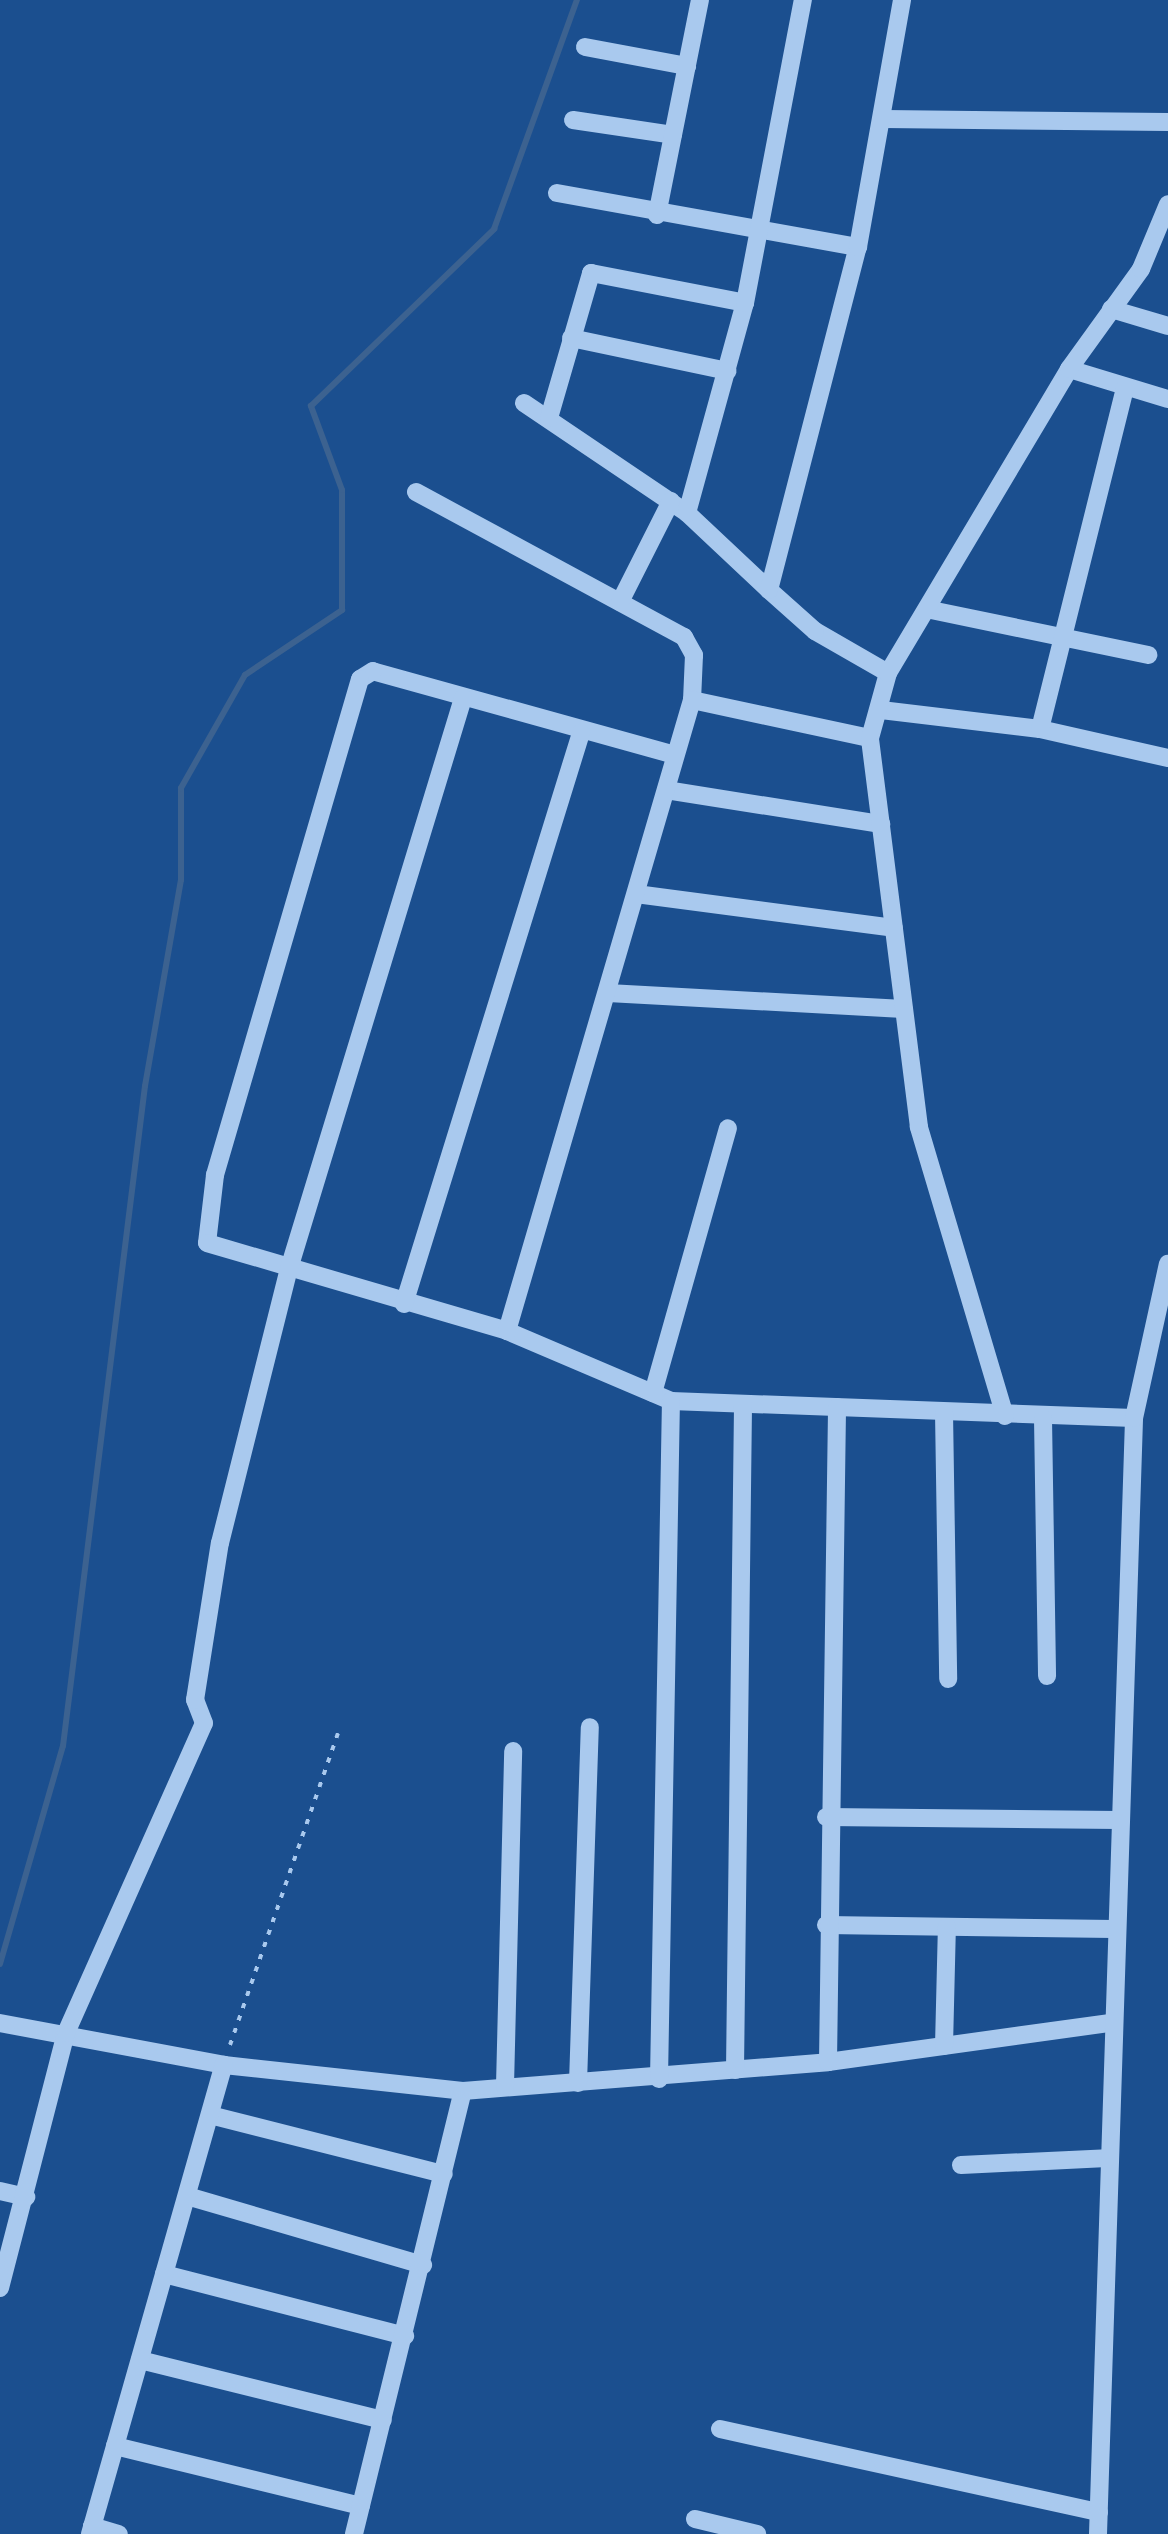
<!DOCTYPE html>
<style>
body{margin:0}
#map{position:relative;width:1168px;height:2534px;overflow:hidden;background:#1b4f8f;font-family:"Space Grotesk",sans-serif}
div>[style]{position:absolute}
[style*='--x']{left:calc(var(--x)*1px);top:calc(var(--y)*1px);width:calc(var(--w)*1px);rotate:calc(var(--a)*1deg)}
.stream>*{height:6px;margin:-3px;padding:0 3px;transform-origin:3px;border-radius:3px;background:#3c6290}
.path>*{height:4px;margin-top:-2px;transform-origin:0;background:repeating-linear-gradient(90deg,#a9c9ee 0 5px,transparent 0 13px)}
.minor>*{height:18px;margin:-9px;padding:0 9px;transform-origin:9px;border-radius:9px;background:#a9c9ee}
span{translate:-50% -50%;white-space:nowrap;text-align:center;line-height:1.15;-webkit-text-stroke:9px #1b4f8f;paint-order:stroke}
</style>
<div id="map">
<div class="stream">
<i style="--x:0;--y:1964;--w:227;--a:-73.9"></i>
<i style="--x:63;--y:1746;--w:665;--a:-82.92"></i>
<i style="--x:145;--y:1086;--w:209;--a:-80.1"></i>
<i style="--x:181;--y:880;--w:92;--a:-90"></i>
<i style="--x:181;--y:788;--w:130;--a:-60.5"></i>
<i style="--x:245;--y:675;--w:117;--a:-33.8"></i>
<i style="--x:342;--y:610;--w:120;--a:-90"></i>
<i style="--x:342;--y:490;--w:90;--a:-110.3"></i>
<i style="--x:311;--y:406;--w:255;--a:-44"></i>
<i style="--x:494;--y:229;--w:244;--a:-70.1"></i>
</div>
<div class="path">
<i style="--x:230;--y:2045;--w:330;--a:-70.9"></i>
</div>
<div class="minor">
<i style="--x:585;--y:47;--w:104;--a:10.6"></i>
<i style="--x:884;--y:119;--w:284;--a:0.6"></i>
<i style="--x:573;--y:120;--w:101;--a:8.5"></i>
<i style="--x:557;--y:193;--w:306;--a:10.2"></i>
<i style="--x:657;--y:215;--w:219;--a:-78.7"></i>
<i style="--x:1111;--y:309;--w:59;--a:16.6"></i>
<i style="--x:571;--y:338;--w:160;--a:11.9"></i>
<i style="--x:1069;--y:369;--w:103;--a:16.9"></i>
<i style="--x:524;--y:403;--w:197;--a:34"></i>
<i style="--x:687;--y:513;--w:112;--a:43.2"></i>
<i style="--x:549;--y:418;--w:151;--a:-73.8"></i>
<i style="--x:591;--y:273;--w:157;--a:11"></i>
<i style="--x:416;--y:492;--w:305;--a:28.4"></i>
<i style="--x:684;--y:637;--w:21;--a:61"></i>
<i style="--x:694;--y:655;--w:45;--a:92.5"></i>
<i style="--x:687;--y:513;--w:218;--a:-74.6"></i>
<i style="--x:745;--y:303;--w:309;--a:-79.2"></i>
<i style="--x:620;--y:602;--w:113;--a:-63.2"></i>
<i style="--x:931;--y:610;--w:222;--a:11.7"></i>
<i style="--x:888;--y:673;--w:84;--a:-150.1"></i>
<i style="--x:815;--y:631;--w:62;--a:-138.3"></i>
<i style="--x:769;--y:590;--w:354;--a:-75.5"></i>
<i style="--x:858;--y:247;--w:251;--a:-79.9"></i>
<i style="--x:881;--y:710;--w:160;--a:6.8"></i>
<i style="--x:1040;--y:729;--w:131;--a:12.8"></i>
<i style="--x:1040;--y:729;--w:352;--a:-76"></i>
<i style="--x:675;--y:755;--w:313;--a:-164.5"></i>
<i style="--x:373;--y:671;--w:15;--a:148"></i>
<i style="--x:360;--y:679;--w:517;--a:106.3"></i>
<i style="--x:215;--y:1175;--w:68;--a:96.7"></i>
<i style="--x:207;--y:1243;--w:313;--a:16.3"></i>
<i style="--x:507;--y:1331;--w:178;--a:23.1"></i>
<i style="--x:671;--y:1401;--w:463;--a:2.1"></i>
<i style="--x:666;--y:790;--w:218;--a:9"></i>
<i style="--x:636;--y:894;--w:260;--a:7.5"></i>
<i style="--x:608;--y:993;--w:296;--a:3.1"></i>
<i style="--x:404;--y:1304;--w:598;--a:-72.78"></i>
<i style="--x:507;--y:1331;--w:658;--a:-73.66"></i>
<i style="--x:692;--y:700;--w:182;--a:12.1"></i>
<i style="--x:653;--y:1393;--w:275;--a:-74.2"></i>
<i style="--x:944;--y:1412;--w:267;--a:89.1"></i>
<i style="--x:1005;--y:1416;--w:302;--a:-106.6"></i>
<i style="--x:919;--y:1127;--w:392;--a:-97.2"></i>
<i style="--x:870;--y:738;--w:67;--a:-74.5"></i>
<i style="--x:888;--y:673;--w:354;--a:-59.2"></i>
<i style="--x:1069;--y:369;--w:123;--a:-54.2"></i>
<i style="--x:1141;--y:269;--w:70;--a:-67.4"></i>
<i style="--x:1043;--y:1418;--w:258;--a:89.1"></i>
<i style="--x:826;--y:1817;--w:293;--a:0.6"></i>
<i style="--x:826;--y:1925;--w:288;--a:0.8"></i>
<i style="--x:0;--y:2023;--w:228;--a:10.6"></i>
<i style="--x:224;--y:2065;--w:240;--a:6.2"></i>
<i style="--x:463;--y:2091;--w:366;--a:-4.5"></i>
<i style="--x:828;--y:2062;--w:285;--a:-7.9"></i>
<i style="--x:944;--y:2046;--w:119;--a:-88.6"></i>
<i style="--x:828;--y:2062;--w:655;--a:-89.21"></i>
<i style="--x:735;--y:2070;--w:666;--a:-89.31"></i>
<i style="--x:659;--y:2079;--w:678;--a:-88.99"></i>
<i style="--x:578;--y:2083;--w:356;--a:-88.1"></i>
<i style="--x:505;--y:2086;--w:335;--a:-88.6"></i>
<i style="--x:210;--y:2115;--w:241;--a:14.2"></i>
<i style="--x:961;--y:2165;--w:146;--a:-2.7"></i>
<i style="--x:0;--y:2191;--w:27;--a:13"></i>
<i style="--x:187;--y:2196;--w:246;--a:16.3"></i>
<i style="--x:164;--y:2274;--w:249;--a:14.4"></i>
<i style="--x:0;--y:2288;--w:263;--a:-75.5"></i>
<i style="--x:66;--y:2033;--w:339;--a:-66"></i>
<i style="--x:204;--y:1723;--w:25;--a:-111"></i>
<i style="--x:195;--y:1700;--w:159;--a:-81"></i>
<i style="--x:220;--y:1543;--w:279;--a:-75.9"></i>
<i style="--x:288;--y:1272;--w:600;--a:-73.04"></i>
<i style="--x:140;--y:2360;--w:250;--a:13.9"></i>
<i style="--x:720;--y:2429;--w:388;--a:12.4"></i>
<i style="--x:115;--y:2446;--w:253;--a:13.7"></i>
<i style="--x:695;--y:2519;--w:64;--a:13.6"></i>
<i style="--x:92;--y:2526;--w:28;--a:17"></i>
<i style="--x:90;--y:2534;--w:488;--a:-74.1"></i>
<i style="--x:354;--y:2534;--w:456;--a:-76.2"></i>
<i style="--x:1098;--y:2534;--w:1117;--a:-88.15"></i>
<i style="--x:1134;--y:1418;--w:158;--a:-77.6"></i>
</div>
</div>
